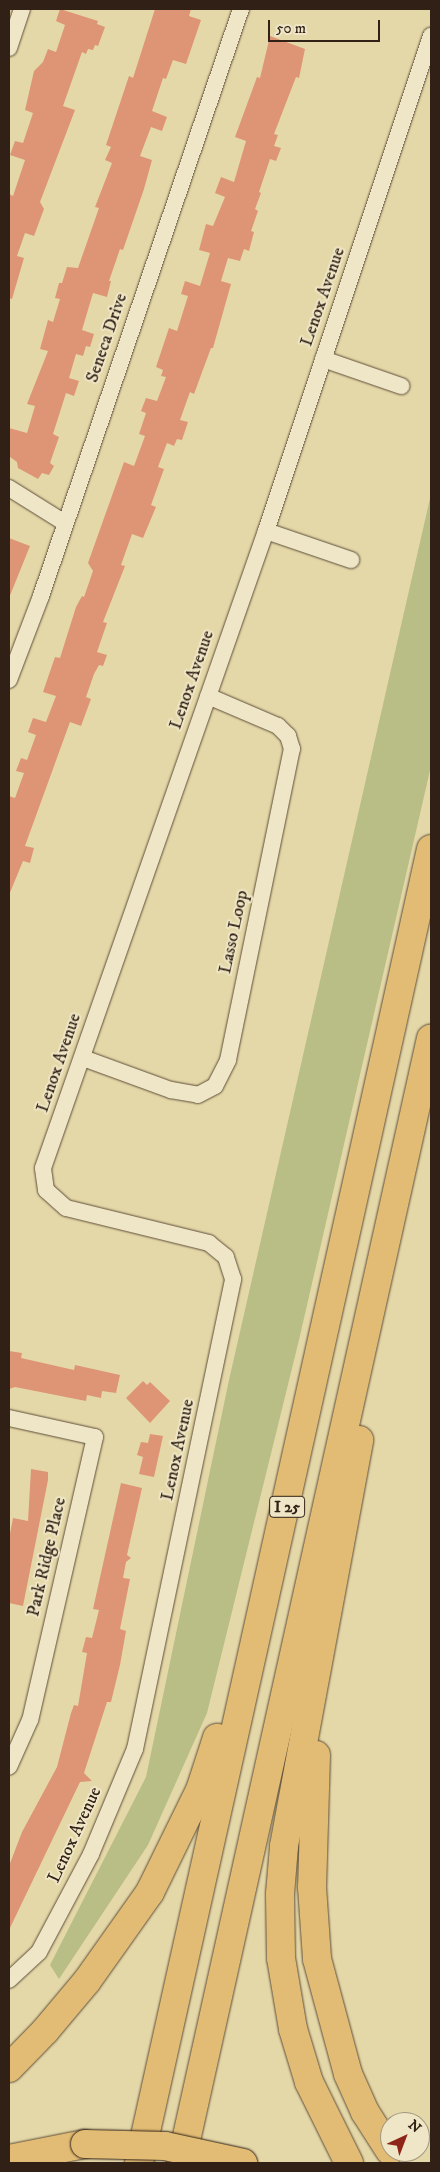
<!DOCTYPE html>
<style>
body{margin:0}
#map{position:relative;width:440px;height:2172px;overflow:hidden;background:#e5d8a8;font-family:"IM FELL DW Pica",serif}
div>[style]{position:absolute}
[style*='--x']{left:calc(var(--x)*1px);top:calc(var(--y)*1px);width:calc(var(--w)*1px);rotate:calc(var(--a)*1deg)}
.green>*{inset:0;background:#b8be85}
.building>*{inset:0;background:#dd9576}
.roads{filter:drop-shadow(0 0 1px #5e4e3a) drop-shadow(0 0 1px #5e4e3a)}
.minor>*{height:16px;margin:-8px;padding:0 8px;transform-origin:8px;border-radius:8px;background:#eee6c6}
.motorway>*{height:28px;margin:-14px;padding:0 14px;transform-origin:14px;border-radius:14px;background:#e2bc74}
.bridges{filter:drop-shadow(0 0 1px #312015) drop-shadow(0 0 1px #312015)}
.motorway-bridge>*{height:28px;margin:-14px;padding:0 14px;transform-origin:14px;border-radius:14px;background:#e2bc74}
span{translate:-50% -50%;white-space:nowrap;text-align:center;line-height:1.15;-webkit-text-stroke:4px #eee6c6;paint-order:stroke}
.shield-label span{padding:1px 4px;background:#eee6c6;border:1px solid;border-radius:4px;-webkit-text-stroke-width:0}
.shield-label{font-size:16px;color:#312015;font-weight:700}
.street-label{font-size:18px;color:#312015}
.frame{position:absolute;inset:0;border:10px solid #312015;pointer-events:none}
.north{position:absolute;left:380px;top:2112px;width:50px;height:50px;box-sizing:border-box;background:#eee6c6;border:1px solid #a2977f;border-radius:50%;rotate:43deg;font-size:14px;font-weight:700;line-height:20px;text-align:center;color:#312015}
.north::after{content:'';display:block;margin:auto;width:18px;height:22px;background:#8f2418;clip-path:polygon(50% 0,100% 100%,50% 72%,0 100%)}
.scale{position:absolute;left:268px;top:20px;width:112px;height:22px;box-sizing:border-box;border:2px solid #312015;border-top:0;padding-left:6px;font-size:15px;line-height:18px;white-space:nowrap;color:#312015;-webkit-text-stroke:4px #eee6c6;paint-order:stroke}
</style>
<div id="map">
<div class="green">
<i style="clip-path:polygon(431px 494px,431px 766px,299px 1340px,207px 1713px,148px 1845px,59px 1979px,50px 1965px,146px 1777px,229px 1380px)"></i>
</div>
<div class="building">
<i style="clip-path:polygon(60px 9px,98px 21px,97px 24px,105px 27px,98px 46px,95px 45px,93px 50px,88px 49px,86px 54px,82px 52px,63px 106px,75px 110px,40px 202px,44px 209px,34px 236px,25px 233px,17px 256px,24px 258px,12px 299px,9px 298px,9px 194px,13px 196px,25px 160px,10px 155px,15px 141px,23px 143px,33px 113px,25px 110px,34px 71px,43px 62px,48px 49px,56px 52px,65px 25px,56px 21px)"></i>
<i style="clip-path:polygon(155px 9px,191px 9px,189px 16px,201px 20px,186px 64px,173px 60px,166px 79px,163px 78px,152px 111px,167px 117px,162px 131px,151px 127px,140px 156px,152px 160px,144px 189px,123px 250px,120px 249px,109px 281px,111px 281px,107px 297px,93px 293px,82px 330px,94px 334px,90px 347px,86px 346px,83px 356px,76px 354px,69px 378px,79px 381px,74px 396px,66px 393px,53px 434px,59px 437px,50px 463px,54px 466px,49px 475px,42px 473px,38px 479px,18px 468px,17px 462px,10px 457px,9px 428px,27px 433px,35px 406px,27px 404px,48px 351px,40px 349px,48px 320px,53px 322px,60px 299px,55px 298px,59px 283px,62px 283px,67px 267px,78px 268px,99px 208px,95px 207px,112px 163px,105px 160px,111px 147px,106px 145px,129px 76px,133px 78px)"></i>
<i style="clip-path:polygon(270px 36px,305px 49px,299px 78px,296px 77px,274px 134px,278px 135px,274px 146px,281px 148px,276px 161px,270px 159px,259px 192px,261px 193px,255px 209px,258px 211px,251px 231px,254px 232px,249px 251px,244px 249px,240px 261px,228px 258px,221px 281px,231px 284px,213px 348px,211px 348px,194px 394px,190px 392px,180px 420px,188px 422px,182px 440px,177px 439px,174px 446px,167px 443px,158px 467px,164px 469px,151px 505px,156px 507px,143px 538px,132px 534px,121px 565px,125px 566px,103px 622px,107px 623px,97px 652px,107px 655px,103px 666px,99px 665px,94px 674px,86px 697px,91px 699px,81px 726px,70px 722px,25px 846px,34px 848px,30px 863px,23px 861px,9px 895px,9px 796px,15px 798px,24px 773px,16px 771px,21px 758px,27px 760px,36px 735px,28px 732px,33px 718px,46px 722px,56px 696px,43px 692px,55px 657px,60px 658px,76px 607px,82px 596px,84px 597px,93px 571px,88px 563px,124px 462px,134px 466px,145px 436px,139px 434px,146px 413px,141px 411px,146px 398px,157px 401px,166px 377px,161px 376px,163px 370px,156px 367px,169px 328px,177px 331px,188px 296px,181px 294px,185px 281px,200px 286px,210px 253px,199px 250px,206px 224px,213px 226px,225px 197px,215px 193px,221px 177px,234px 182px,246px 141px,235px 137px,257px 77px,260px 78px)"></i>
<i style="clip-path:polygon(9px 538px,30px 546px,9px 598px)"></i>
<i style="clip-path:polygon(9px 1351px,22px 1353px,21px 1358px,74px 1370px,75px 1365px,120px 1375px,116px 1393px,102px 1391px,101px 1398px,87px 1395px,86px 1401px,15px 1387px,9px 1389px)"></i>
<i style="clip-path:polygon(143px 1381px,147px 1385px,150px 1382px,170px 1401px,150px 1423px,126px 1398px)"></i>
<i style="clip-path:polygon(150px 1434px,163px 1436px,154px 1477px,139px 1474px,143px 1457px,137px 1455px,141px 1442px,148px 1443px)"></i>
<i style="clip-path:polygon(31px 1469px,48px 1472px,48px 1480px,23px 1606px,9px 1603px,9px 1539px,13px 1518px,28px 1521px)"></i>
<i style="clip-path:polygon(121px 1483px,142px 1488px,127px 1555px,131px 1558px,126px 1562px,123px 1578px,130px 1579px,120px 1629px,126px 1631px,120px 1665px,111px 1702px,107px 1702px,84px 1773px,92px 1781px,80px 1782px,9px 1930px,9px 1866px,22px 1832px,57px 1767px,71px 1713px,74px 1705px,78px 1706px,87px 1653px,82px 1652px,86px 1637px,92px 1638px,99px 1610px,93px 1609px)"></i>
</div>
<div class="roads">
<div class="minor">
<i style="--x:9;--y:48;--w:41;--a:-71.6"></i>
<i style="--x:323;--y:359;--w:83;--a:19.1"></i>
<i style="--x:9;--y:488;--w:66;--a:32"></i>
<i style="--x:266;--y:531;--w:90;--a:18.8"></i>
<i style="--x:9;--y:680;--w:90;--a:-69.1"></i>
<i style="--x:41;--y:596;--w:620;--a:-71.19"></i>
<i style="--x:83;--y:1058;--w:94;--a:20"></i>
<i style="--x:171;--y:1090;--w:27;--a:10"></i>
<i style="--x:198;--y:1095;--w:19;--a:-28"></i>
<i style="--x:215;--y:1086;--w:29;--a:-63"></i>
<i style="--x:228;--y:1060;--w:318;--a:-78.4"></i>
<i style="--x:292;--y:749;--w:14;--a:-107"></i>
<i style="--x:288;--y:736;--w:14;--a:-135"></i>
<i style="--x:278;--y:726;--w:76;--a:-156.8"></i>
<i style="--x:9;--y:1418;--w:88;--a:12.5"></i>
<i style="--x:95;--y:1437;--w:290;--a:102.9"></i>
<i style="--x:30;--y:1720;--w:51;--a:114.1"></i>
<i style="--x:9;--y:1980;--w:41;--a:-43"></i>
<i style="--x:39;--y:1952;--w:111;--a:-62"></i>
<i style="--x:91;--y:1854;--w:114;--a:-67.3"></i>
<i style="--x:135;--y:1749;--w:480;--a:-78.2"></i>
<i style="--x:233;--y:1279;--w:23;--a:-108"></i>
<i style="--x:226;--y:1257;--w:22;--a:-141"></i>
<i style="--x:209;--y:1243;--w:147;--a:-166.2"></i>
<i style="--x:66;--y:1208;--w:27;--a:-138"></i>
<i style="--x:46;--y:1190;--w:22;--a:-98"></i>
<i style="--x:43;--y:1168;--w:675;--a:-70.71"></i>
<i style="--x:266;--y:531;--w:522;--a:-71.57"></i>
</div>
<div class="motorway">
<i style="--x:316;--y:1755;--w:132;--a:91.7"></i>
<i style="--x:312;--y:1887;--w:72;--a:86"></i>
<i style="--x:317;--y:1959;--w:119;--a:74.9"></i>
<i style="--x:348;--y:2074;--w:42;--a:65.9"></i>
<i style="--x:365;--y:2112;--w:46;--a:57.3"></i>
<i style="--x:9;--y:2068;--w:52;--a:-45.8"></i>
<i style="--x:45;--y:2031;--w:65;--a:-50"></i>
<i style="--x:87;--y:1981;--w:109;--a:-54.7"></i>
<i style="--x:150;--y:1892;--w:114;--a:-63.9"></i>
<i style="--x:200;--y:1790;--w:55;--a:-71.9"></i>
<i style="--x:9;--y:2159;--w:77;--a:-11.2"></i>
<i style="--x:139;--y:2163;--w:1346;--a:-77.47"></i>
<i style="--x:181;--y:2163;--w:1152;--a:-77.47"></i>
<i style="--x:349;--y:2163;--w:90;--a:-116.3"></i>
<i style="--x:309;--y:2082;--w:55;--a:-106.8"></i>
<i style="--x:293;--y:2029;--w:72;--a:-99.6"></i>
<i style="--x:281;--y:1958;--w:64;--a:-90.9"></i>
<i style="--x:280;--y:1894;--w:48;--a:-85.2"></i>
<i style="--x:284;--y:1846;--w:413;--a:-79.5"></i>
</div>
</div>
<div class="bridges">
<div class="motorway-bridge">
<i style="--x:85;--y:2144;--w:80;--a:1.4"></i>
<i style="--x:165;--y:2146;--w:80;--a:12.3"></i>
</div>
</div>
<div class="shield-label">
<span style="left:287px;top:1507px">I 25</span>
</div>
<div class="street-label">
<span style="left:323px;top:297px;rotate:-71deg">Lenox Avenue</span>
<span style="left:107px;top:338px;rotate:-71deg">Seneca Drive</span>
<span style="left:192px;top:680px;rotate:-71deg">Lenox Avenue</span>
<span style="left:234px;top:932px;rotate:-78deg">Lasso Loop</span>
<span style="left:59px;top:1063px;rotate:-71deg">Lenox Avenue</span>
<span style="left:178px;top:1450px;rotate:-78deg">Lenox Avenue</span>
<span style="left:47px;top:1557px;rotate:-77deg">Park Ridge Place</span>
<span style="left:75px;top:1835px;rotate:-65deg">Lenox Avenue</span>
</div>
<div class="frame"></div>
<div class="north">N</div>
<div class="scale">50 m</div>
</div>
